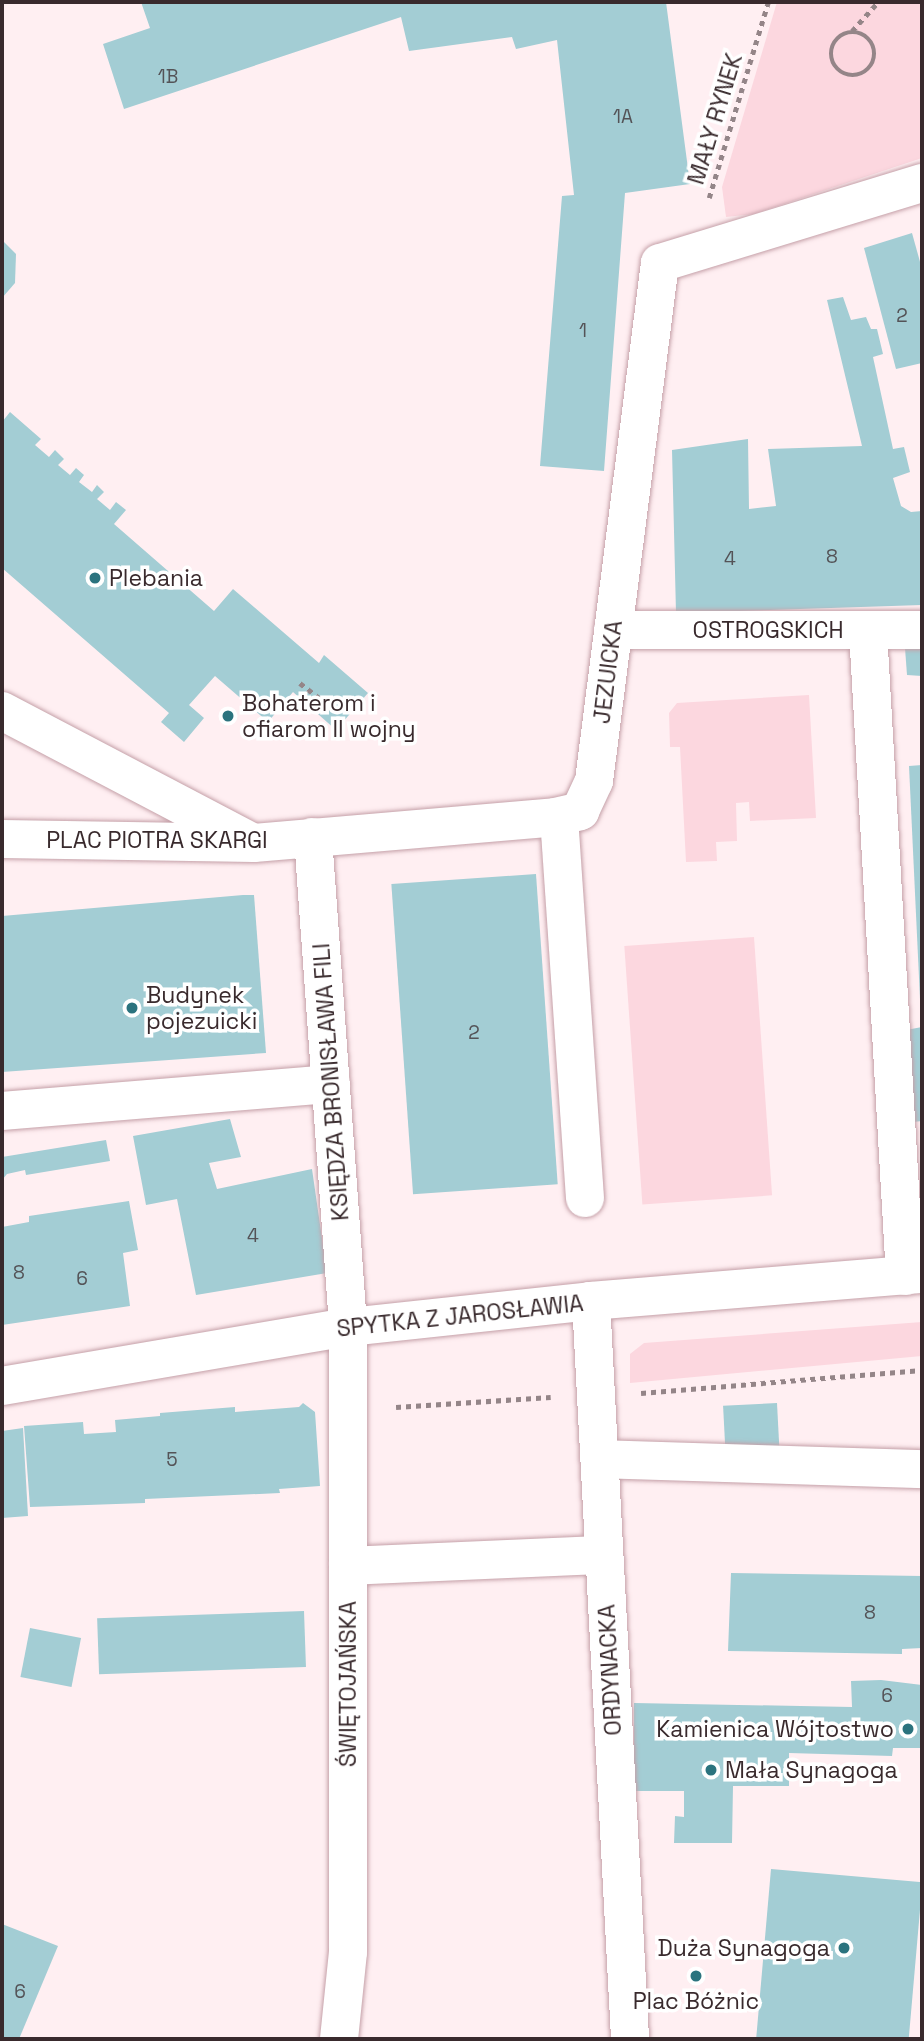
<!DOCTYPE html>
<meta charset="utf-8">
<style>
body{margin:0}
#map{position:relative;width:924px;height:2041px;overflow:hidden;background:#ffeff2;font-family:"Space Grotesk",sans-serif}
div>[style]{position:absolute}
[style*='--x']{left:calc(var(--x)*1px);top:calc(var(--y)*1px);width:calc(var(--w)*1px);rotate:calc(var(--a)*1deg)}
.green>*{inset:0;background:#fcd7df;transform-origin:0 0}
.building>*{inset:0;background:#a3cdd4;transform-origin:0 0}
.path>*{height:4.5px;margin-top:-2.25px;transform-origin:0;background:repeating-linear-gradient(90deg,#948588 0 5px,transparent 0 10px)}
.path>.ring{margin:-2.25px;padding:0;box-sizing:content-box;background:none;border:4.5px solid #948588;border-radius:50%}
.roads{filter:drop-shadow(0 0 2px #c5a0a8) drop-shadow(0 0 2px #c5a0a8)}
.minor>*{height:38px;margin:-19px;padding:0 19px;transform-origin:19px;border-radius:19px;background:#fff}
.dots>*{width:19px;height:19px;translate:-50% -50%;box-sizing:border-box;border:4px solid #fff;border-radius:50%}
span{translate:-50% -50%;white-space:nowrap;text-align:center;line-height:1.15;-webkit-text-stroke:7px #fff;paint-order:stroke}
.number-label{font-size:19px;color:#545357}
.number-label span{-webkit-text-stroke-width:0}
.street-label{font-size:23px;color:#392a2d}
.poi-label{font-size:23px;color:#392a2d}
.left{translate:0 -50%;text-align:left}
.right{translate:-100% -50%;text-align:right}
.frame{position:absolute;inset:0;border:4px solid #392a2d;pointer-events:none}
</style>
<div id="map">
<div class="green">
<i style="clip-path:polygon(777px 2px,922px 2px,922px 158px,754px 214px,726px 217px,722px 187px)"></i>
<i style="clip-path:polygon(809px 695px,816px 818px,750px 821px,749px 802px,736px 803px,737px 841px,716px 842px,717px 861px,686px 862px,680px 747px,670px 747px,669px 713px,677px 703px)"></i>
<i style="left:754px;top:937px;width:259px;height:130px;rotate:86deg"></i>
<i style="clip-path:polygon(922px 1322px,922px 1356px,630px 1383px,630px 1354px,644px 1343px)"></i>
</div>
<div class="building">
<i style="clip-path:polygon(141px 2px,666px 2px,690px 184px,625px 193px,604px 471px,540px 466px,562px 196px,574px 195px,557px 40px,516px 49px,512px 37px,409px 51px,401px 17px,124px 109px,103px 44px,150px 28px)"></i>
<i style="clip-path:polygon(912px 233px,922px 269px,922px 363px,896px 369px,864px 248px)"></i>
<i style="clip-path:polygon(2px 240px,16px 254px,15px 283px,2px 298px)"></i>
<i style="clip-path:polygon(843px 297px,851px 320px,866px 317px,871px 329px,877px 329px,883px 354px,873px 357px,893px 449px,904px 447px,910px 472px,893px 478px,901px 506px,911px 512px,922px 511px,922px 605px,676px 613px,672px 450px,748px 439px,749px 509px,776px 506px,768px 449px,862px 446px,827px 300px)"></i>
<i style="clip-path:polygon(10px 412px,41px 439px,35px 445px,49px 457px,55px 450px,64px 459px,58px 465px,70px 475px,76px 468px,84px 475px,79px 482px,92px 492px,97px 485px,104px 492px,97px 499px,110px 510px,116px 502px,126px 510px,114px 524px,214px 611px,233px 589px,319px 663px,324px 655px,368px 693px,336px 730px,293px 692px,268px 722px,215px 676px,189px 705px,204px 718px,184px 742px,161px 722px,169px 713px,2px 568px,2px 422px)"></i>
<i style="clip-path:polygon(922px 647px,922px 676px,907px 675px,905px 648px)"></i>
<i style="clip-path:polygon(922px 765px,922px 999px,920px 999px,909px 766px)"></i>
<i style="left:536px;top:874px;width:311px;height:145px;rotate:86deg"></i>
<i style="clip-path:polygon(243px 895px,254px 895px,266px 1053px,2px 1072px,2px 916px)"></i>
<i style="clip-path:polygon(922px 1027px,922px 1121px,913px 1122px,906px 1030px)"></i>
<i style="clip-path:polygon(230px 1119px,241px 1157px,209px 1163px,217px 1189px,312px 1169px,327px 1273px,196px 1295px,177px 1199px,146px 1205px,133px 1136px)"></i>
<i style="clip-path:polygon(106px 1140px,110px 1161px,26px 1175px,25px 1170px,7px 1174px,2px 1180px,2px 1157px)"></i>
<i style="clip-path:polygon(129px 1201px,138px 1250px,123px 1253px,130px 1306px,2px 1325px,2px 1227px,29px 1222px,29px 1216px)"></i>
<i style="clip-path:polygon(303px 1403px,315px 1412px,320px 1486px,279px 1489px,280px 1493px,145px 1499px,145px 1503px,30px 1507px,24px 1426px,83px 1422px,84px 1434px,116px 1432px,115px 1420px,160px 1416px,160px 1413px,235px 1407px,235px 1412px,299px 1407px)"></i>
<i style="left:777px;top:1403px;width:45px;height:54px;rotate:87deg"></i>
<i style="clip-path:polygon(23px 1428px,28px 1516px,2px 1518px,2px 1431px)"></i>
<i style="clip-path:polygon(731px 1573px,922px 1576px,922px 1648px,902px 1649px,902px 1654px,728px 1651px)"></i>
<i style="left:304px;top:1611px;width:56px;height:207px;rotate:88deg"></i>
<i style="left:30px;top:1628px;width:52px;height:50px;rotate:11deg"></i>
<i style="clip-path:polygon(881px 1680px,922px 1685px,922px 1748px,893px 1748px,892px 1756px,789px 1753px,789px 1786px,733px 1786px,732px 1843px,674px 1843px,675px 1816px,684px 1817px,684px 1791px,634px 1791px,634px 1703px,852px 1707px,851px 1681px)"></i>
<i style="left:771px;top:1869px;width:152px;height:170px;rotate:5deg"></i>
<i style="clip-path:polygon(2px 1924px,58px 1946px,19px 2039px,2px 2039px)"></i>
</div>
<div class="path">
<i style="--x:852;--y:31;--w:39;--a:-48"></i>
<i class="ring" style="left:831px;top:32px;width:39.5px;height:39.5px"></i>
<i style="--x:709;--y:198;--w:205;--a:-73.2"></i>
<i style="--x:300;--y:683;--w:29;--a:38"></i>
<i style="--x:641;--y:1393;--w:282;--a:-4.7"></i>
<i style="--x:396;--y:1407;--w:155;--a:-3.7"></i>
</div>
<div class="roads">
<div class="minor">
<i style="--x:613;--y:630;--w:309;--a:0"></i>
<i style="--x:868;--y:631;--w:646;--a:86.72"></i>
<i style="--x:2;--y:711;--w:278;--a:27.7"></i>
<i style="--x:559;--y:817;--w:382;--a:86.1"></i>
<i style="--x:313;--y:837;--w:491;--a:85.9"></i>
<i style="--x:348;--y:1327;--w:625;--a:90"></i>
<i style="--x:348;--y:1952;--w:87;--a:95.9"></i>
<i style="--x:2;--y:839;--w:252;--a:0.9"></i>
<i style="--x:254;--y:843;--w:302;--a:-4.9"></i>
<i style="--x:555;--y:817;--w:26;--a:-13"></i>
<i style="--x:580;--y:811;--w:33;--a:-65"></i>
<i style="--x:594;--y:781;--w:522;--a:-82.74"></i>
<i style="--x:660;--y:263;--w:274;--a:-17"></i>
<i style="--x:2;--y:1111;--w:330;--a:-4.7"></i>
<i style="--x:591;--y:1301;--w:739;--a:86.97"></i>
<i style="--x:2;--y:1386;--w:351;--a:-9.7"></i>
<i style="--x:348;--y:1327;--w:244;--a:-6.1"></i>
<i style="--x:591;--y:1301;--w:332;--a:-4.7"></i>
<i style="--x:600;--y:1459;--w:322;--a:1.8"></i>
<i style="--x:348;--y:1566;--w:256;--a:-2.5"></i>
</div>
</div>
<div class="dots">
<i style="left:95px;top:578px;background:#2b737e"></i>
<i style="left:228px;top:716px;background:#2b737e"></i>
<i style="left:132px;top:1008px;background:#2b737e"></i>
<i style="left:908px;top:1729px;background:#2b737e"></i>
<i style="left:711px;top:1770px;background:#2b737e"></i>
<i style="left:844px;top:1948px;background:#2b737e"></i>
<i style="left:696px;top:1976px;background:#2b737e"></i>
</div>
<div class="number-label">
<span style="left:168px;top:77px">1B</span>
<span style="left:623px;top:117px">1A</span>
<span style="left:902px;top:316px">2</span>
<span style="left:583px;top:331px">1</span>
<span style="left:832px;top:557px">8</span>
<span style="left:730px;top:559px">4</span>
<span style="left:474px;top:1033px">2</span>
<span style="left:253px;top:1236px">4</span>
<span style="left:19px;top:1273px">8</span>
<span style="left:82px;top:1279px">6</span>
<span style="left:172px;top:1460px">5</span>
<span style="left:870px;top:1613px">8</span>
<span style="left:887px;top:1696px">6</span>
<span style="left:20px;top:1992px">6</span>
</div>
<div class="street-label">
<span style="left:715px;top:119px;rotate:-73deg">MAŁY RYNEK</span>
<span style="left:768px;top:630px">OSTROGSKICH</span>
<span style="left:608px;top:672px;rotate:-83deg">JEZUICKA</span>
<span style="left:157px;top:840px">PLAC PIOTRA SKARGI</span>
<span style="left:331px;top:1082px;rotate:-94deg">KSIĘDZA BRONISŁAWA FILI</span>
<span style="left:460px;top:1316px;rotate:-6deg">SPYTKA Z JAROSŁAWIA</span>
<span style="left:610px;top:1670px;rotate:-93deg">ORDYNACKA</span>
<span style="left:348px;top:1684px;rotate:-90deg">ŚWIĘTOJAŃSKA</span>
</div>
<div class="poi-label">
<span class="left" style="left:109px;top:578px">Plebania</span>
<span class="left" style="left:242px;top:716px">Bohaterom i<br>ofiarom II wojny</span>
<span class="left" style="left:146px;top:1008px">Budynek<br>pojezuicki</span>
<span class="right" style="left:894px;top:1729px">Kamienica Wójtostwo</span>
<span class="left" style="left:725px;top:1770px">Mała Synagoga</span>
<span class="right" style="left:830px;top:1948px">Duża Synagoga</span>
<span style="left:696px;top:2001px">Plac Bóżnic</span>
</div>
<div class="frame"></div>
</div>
